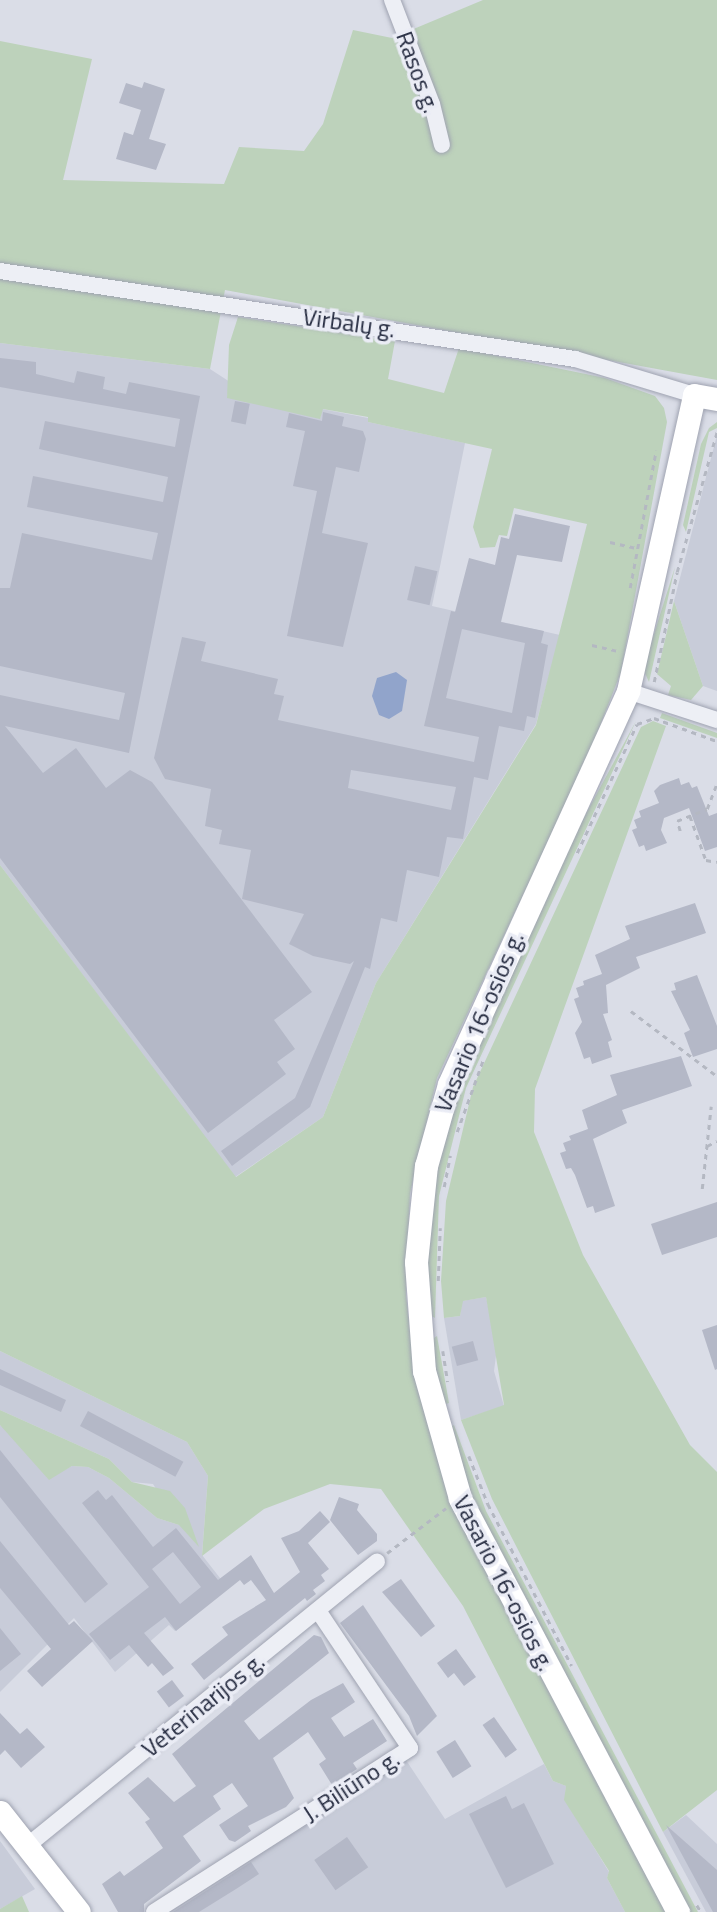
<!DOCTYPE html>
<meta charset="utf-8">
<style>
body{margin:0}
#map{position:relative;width:717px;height:1912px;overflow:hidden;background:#dadde7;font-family:"Titillium Web",sans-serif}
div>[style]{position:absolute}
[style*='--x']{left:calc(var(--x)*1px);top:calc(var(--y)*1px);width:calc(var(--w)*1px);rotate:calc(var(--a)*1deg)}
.built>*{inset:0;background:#c8ccd9}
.green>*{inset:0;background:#bdd2bb}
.water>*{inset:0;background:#91a4cb}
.building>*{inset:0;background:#b4b8c7;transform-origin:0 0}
.path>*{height:2.5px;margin-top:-1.25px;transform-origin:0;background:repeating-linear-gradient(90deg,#b4b8c2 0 5px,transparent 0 10px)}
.roads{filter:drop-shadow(0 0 2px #9fa3b1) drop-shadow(0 0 2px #9fa3b1)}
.minor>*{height:16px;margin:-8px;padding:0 8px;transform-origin:8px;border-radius:8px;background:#edeff5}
.secondary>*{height:23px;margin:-11.5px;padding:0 11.5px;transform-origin:11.5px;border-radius:11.5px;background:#fff}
span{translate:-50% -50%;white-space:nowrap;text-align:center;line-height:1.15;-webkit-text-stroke:7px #eaecf5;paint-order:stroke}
.street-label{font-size:24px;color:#23293e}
</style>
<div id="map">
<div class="built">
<i style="clip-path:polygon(0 343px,210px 369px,230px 382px,227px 397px,320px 418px,322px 409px,368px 418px,368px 422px,465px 443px,432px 606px,560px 635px,536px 724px,376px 983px,323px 1117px,235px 1177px,0 865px)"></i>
<i style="clip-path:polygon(717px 435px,717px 691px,703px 686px,674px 601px)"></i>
<i style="clip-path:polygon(486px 1297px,497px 1348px,494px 1371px,504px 1406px,461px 1420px,444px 1318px,460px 1316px,462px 1301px)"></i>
<i style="clip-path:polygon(0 1351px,187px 1442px,208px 1476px,202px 1555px,227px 1587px,175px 1631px,169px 1625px,115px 1672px,74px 1618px,0 1692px,0 1425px,62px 1471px,72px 1466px,88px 1467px,109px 1478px,157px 1518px,179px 1525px,153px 1484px,132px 1482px,109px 1459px,0 1410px)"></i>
<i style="clip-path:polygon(404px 1757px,445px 1819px,544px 1764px,553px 1781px,566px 1786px,565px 1800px,609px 1872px,607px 1878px,625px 1912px,165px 1912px)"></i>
<i style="clip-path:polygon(686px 1815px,717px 1844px,717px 1912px,706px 1912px,663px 1832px)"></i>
<i style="clip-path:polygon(0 1841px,35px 1889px,0 1909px)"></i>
</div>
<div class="green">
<i style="clip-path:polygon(483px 0,717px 0,717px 380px,225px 290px,210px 369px,0 343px,0 41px,92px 59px,63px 180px,224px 184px,239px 147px,304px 151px,323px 124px,353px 30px,392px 38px)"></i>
<i style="clip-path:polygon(238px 317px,395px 341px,388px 379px,444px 393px,459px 348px,605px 378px,655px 396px,664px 408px,667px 422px,621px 672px,587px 759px,437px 1078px,410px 1193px,406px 1296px,418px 1390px,451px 1500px,666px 1912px,625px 1912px,607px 1878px,609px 1871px,564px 1800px,566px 1786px,553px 1781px,463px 1606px,381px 1489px,330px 1484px,264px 1509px,202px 1556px,208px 1476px,187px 1442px,0 1351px,0 865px,236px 1177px,323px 1117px,376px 983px,536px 725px,587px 524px,514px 508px,507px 536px,499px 535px,495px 547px,480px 548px,473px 527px,492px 449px,368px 422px,368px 417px,323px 409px,320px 419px,227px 398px,229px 345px)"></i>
<i style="clip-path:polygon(717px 422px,717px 428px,709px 432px,686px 532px,683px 525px,701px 444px,709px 428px)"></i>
<i style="clip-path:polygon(675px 567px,649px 682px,643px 669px)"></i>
<i style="clip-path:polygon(674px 601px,703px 686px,691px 700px,668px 695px,671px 686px,657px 674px)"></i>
<i style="clip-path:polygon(662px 713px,717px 733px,717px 738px,660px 718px)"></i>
<i style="clip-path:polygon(636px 721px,466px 1088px,439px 1196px,435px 1318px,430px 1315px,425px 1256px,436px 1165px,456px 1090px,568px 847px)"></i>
<i style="clip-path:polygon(653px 721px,666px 726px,535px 1089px,534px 1132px,583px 1255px,690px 1445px,717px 1472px,717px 1790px,663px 1832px,492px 1499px,461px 1420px,504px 1405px,486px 1297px,463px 1301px,460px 1316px,444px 1318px,441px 1281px,446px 1201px,473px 1087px,641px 727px)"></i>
<i style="clip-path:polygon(437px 1336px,449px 1403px,446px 1404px,439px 1398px,431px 1340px)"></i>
<i style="clip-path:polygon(0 1410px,109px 1459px,132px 1482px,170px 1491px,185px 1508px,199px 1547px,179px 1525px,157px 1518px,109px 1478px,88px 1467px,72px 1466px,49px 1480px,0 1425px)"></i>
<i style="clip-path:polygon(454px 1425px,486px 1511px,698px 1912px,688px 1912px,476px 1508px,463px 1476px,451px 1427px)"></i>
<i style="clip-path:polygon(22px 1896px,29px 1912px,0 1912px,0 1909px)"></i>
</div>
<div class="water">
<i style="clip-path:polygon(396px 672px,407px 680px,402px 711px,389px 719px,379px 715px,372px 696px,377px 678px)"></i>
</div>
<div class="building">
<i style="clip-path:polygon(144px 82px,165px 89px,149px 139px,166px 144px,156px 170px,116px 159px,124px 132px,133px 135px,141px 110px,119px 103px,126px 83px,142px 88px)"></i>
<i style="clip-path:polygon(0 358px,36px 362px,36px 374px,74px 383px,77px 371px,105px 377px,103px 389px,126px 394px,129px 382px,200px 396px,129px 753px,5px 726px,43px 773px,76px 748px,106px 788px,130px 770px,152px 782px,312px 992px,274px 1020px,295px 1049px,277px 1062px,286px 1074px,208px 1133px,0 858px,0 695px,119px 720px,125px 693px,0 666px,0 588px,10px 588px,22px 533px,152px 560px,158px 533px,27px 507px,33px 476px,163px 502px,168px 477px,39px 449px,45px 421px,175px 447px,180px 419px,0 387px)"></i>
<i style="left:235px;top:401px;width:15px;height:21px;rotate:11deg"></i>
<i style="clip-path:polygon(323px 412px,344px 417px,342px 426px,363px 431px,366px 439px,359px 472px,336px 467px,322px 533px,368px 543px,343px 647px,287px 636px,317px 491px,293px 486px,305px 431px,286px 427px,289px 413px,322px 421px)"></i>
<i style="clip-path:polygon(evenodd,515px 514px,570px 526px,562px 562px,517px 555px,501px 622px,544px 631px,541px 643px,548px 645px,535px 718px,527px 716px,524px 731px,499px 726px,488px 780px,474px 777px,463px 839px,447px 837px,439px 877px,407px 870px,397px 922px,381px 918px,370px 969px,365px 967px,310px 1107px,232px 1166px,221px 1151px,295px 1098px,354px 961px,350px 964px,313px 956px,289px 944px,304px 914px,242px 899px,251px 850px,219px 844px,222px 830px,205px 826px,211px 789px,165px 779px,154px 758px,182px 637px,206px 642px,201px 661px,278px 679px,274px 694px,284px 696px,278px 720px,474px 762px,479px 737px,424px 726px,451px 611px,455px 612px,469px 558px,495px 565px,501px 537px,509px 539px,515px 514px,462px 629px,525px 643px,512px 713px,446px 698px,462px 629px,515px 514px,351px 770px,456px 787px,451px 810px,348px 788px,351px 770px)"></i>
<i style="left:415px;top:566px;width:23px;height:35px;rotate:13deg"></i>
<i style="clip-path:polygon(679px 778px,681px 785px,689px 782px,692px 788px,697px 786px,709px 816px,717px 813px,717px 847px,705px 851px,689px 808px,664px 818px,661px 830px,667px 843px,646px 851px,644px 845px,639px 847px,632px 830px,637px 828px,634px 820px,641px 817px,639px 811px,659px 803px,654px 791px,660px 785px)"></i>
<i style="clip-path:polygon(695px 903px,706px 933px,636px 957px,640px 968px,606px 985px,608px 1013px,603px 1014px,612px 1040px,608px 1042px,612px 1057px,592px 1064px,590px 1057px,584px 1059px,575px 1033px,582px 1022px,574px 999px,579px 997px,576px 988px,584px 985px,583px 981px,602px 974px,595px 955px,630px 939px,625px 926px)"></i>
<i style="clip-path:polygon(697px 975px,717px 1026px,717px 1049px,693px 1057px,684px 1033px,690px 1030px,671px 991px,676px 990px,674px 983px)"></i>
<i style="clip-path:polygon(681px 1056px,692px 1086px,622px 1110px,627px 1123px,593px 1139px,615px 1206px,595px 1213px,593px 1206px,587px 1208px,575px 1175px,571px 1168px,566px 1169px,560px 1153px,566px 1151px,563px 1143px,571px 1140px,569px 1136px,588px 1129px,582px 1110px,617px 1095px,610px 1075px)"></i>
<i style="clip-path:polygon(717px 1202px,717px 1237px,662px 1255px,651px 1224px)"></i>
<i style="clip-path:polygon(717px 1325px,717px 1369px,715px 1370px,702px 1330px)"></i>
<i style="left:473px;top:1341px;width:20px;height:22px;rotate:75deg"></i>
<i style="clip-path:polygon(0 1369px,66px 1400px,61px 1412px,0 1385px)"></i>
<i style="left:88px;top:1411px;width:108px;height:17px;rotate:28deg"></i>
<i style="clip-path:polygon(0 1450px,108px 1584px,85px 1603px,0 1497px)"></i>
<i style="clip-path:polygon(evenodd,98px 1490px,106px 1500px,112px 1495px,153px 1547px,176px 1528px,218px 1580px,251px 1555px,274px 1593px,300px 1572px,281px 1538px,299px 1531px,320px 1511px,330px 1522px,308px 1543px,329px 1569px,321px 1575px,325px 1581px,313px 1590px,316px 1594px,307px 1601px,305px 1598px,204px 1680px,191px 1664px,228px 1635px,222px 1627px,266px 1600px,251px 1580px,244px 1585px,240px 1580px,176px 1631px,165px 1617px,144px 1633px,174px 1668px,163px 1676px,152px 1663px,148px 1667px,129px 1645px,110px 1660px,89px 1634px,149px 1587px,82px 1503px,98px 1490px,173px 1552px,201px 1587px,180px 1604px,152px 1569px,173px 1552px)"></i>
<i style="clip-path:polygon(339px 1497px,359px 1504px,357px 1510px,377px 1534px,377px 1541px,358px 1555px,330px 1520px)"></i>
<i style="clip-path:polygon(0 1541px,69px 1625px,74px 1621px,93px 1641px,42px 1687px,27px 1671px,51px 1649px,0 1588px)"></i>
<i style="clip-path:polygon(401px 1579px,435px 1626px,421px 1637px,382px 1592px)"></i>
<i style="clip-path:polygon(363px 1605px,437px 1716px,417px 1736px,409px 1716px,340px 1623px)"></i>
<i style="clip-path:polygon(0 1628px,21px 1654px,0 1671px)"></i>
<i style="clip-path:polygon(314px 1635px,321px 1637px,329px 1653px,244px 1721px,259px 1740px,311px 1700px,343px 1683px,355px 1702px,331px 1718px,344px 1737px,373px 1719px,387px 1741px,353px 1763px,357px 1769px,332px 1785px,319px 1764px,326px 1759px,308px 1732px,273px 1758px,294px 1798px,286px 1807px,248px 1826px,251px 1831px,235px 1842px,229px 1840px,219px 1825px,248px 1806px,232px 1783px,213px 1796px,221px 1809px,183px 1836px,201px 1861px,144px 1904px,144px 1912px,118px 1912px,102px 1884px,120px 1871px,124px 1876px,163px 1848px,145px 1822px,150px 1819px,128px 1793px,148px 1777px,174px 1802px,196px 1786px,172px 1754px)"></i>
<i style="clip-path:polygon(456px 1649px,476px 1677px,464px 1686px,454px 1673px,448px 1678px,437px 1663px)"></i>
<i style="left:172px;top:1680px;width:20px;height:19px;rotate:53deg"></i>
<i style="clip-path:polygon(0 1713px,20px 1734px,27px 1728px,45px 1747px,21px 1768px,5px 1750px,0 1755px)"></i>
<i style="left:494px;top:1717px;width:40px;height:14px;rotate:55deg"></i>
<i style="left:455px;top:1740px;width:31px;height:22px;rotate:58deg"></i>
<i style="clip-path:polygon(506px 1796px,512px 1809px,524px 1803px,554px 1864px,506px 1888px,469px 1814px)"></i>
<i style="clip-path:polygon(666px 1825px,717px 1870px,717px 1912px,713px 1912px)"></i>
<i style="left:347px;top:1837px;width:37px;height:40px;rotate:55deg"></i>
<i style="clip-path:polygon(251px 1862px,259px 1874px,236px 1889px,199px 1912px,173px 1912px)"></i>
</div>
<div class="path">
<i style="--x:610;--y:542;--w:27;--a:13"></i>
<i style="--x:630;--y:588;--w:140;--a:-79.3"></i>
<i style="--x:592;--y:645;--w:26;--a:13"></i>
<i style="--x:654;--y:682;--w:112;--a:-78.2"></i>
<i style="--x:677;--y:572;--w:146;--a:-74.1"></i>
<i style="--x:690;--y:816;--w:47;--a:70"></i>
<i style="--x:706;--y:860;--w:11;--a:10"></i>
<i style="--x:680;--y:831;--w:10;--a:-107"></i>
<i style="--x:677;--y:821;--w:32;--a:-22"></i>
<i style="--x:707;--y:809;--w:28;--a:-69"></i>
<i style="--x:577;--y:853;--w:142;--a:-65.1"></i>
<i style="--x:637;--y:724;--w:18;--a:-19"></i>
<i style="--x:654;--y:718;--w:67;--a:20.1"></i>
<i style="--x:631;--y:1011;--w:108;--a:37.1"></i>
<i style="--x:457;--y:1132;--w:77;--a:-70.1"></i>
<i style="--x:707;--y:1146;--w:11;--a:-27"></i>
<i style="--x:444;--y:1187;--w:32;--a:-79"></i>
<i style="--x:702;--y:1189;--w:83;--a:-83.8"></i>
<i style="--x:438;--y:1281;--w:53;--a:-87.8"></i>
<i style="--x:443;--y:1351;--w:31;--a:81"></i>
<i style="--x:469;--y:1456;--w:52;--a:68.4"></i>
<i style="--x:488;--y:1504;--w:182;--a:62.6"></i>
<i style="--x:387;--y:1553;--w:74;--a:-37.3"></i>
<i style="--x:697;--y:1905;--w:8;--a:60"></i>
</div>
<div class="roads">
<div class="minor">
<i style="--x:392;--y:0;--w:111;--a:69"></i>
<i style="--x:432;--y:104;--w:42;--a:76.3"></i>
<i style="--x:0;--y:271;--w:582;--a:8.7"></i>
<i style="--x:575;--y:359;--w:124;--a:16.8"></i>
<i style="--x:628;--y:691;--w:94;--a:18"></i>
<i style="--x:27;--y:1846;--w:451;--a:-39.1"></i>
<i style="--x:154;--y:1912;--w:304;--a:-32.6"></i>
<i style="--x:410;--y:1748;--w:164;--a:-123.8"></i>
</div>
<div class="secondary">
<i style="--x:0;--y:1812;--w:127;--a:51.7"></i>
<i style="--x:678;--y:1912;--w:468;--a:-117.8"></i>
<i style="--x:460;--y:1498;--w:132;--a:-105.8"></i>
<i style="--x:424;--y:1371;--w:109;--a:-94.2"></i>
<i style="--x:416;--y:1262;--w:97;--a:-84.1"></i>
<i style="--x:426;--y:1166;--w:85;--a:-74.3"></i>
<i style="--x:449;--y:1084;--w:432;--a:-65.5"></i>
<i style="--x:628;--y:691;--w:303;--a:-77.4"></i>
<i style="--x:694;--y:395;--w:23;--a:10"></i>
</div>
</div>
<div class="street-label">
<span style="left:418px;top:72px;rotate:70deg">Rasos g.</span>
<span style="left:349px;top:323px;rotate:8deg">Virbalų g.</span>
<span style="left:479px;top:1022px;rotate:-67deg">Vasario 16-osios g.</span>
<span style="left:504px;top:1583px;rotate:63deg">Vasario 16-osios g.</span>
<span style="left:203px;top:1705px;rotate:-39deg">Veterinarijos g.</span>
<span style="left:351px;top:1786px;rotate:-33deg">J. Biliūno g.</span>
</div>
</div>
